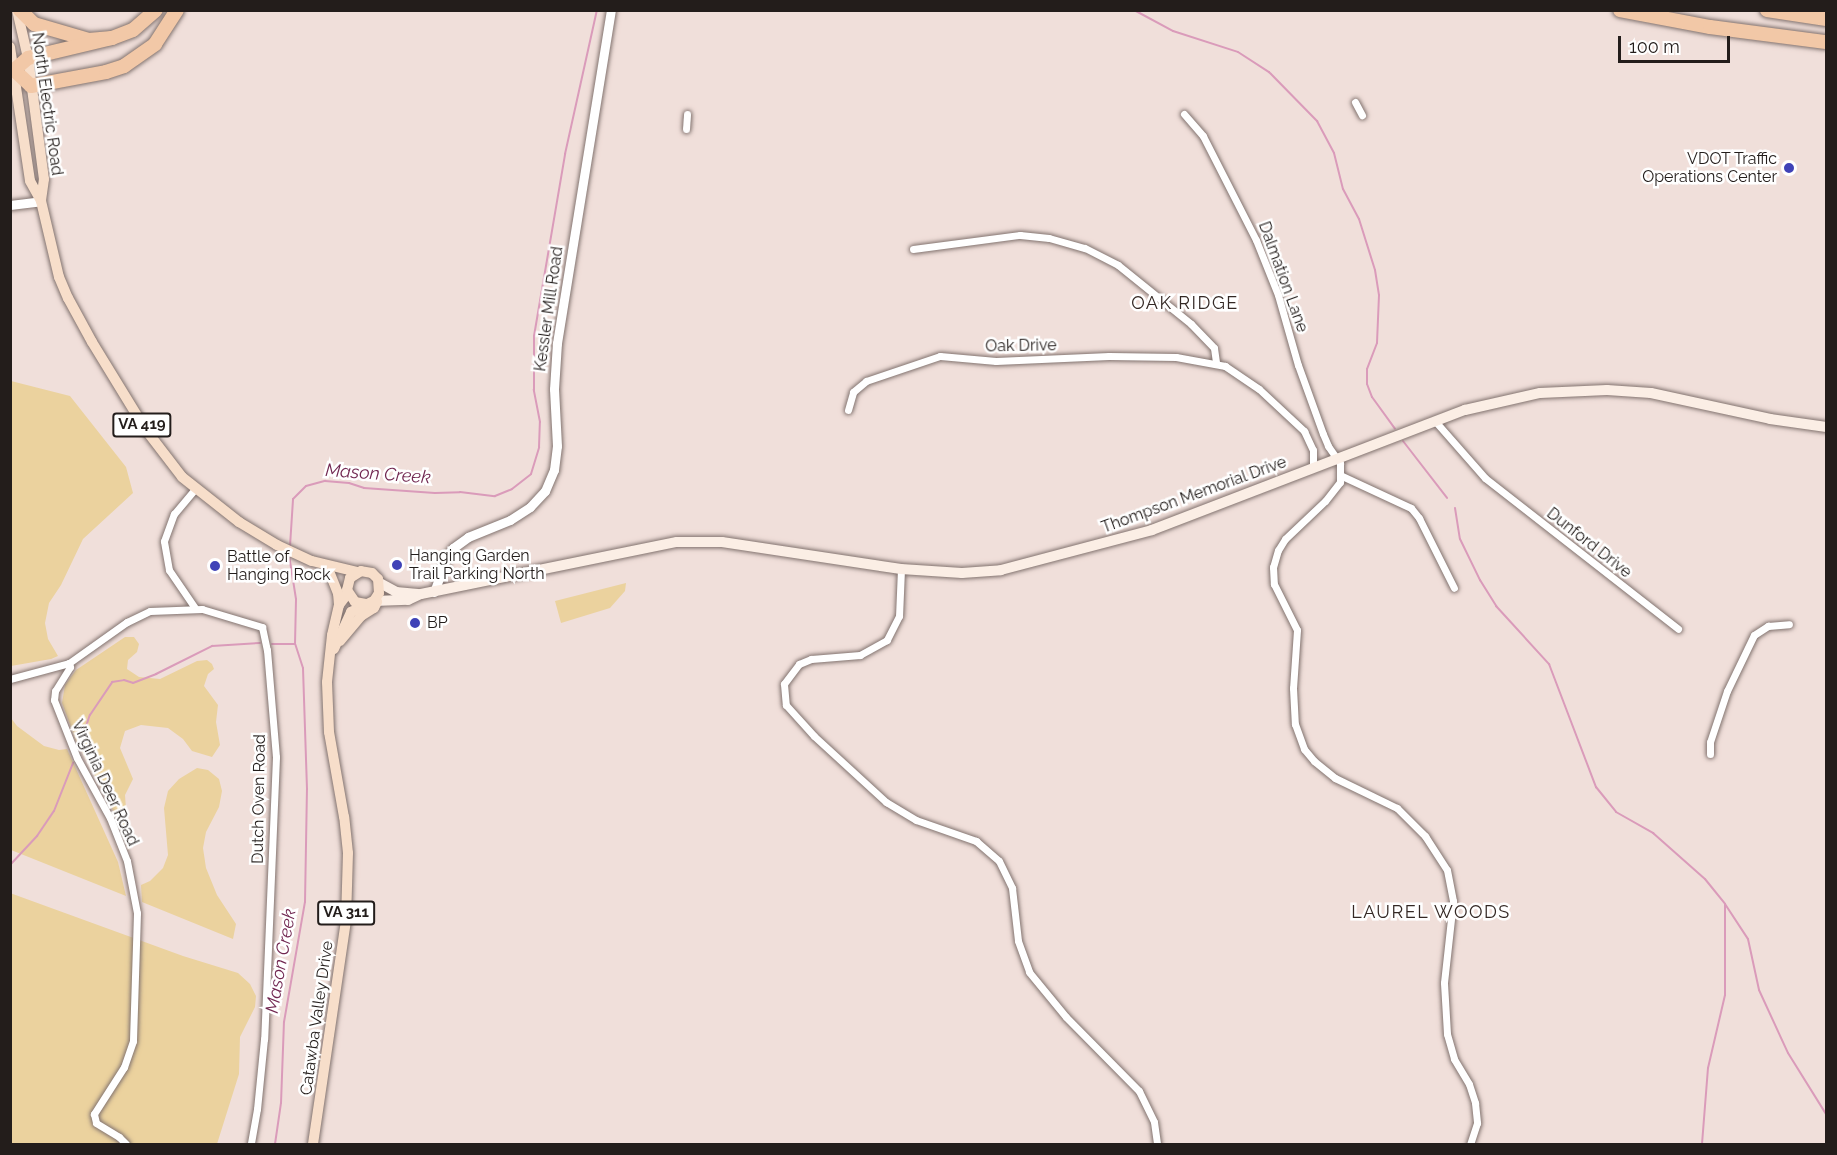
<!DOCTYPE html>
<style>
body{margin:0}
#map{position:relative;width:1837px;height:1155px;overflow:hidden;background:#f0dfda;font-family:Raleway,sans-serif}
div>[style]{position:absolute}
[style*='--x']{left:calc(var(--x)*1px);top:calc(var(--y)*1px);width:calc(var(--w)*1px);rotate:calc(var(--a)*1deg)}
.green>*{inset:0;background:#ebd29e}
.stream>*{height:2px;margin:-1px;padding:0 1px;transform-origin:1px;border-radius:1px;background:#da9bba}
.roads{filter:drop-shadow(0 0 2px #82736f) drop-shadow(0 0 2px #82736f)}
.minor>*{height:7px;margin:-3.5px;padding:0 3.5px;transform-origin:3.5px;border-radius:3.5px;background:#fff}
.tertiary>*{height:9px;margin:-4.5px;padding:0 4.5px;transform-origin:4.5px;border-radius:4.5px;background:#fff}
.secondary>*{height:10px;margin:-5px;padding:0 5px;transform-origin:5px;border-radius:5px;background:#fbeee5}
.primary>*{height:10px;margin:-5px;padding:0 5px;transform-origin:5px;border-radius:5px;background:#f7deca}
.motorway>*{height:14px;margin:-7px;padding:0 7px;transform-origin:7px;border-radius:7px;background:#f2c8a7}
.dots>*{width:16px;height:16px;translate:-50% -50%;box-sizing:border-box;border:3px solid #fff;border-radius:50%}
span{translate:-50% -50%;white-space:nowrap;text-align:center;line-height:1.15;-webkit-text-stroke:5px #fff;paint-order:stroke}
.shield-label span{padding:2px 4px;background:#fff;border:2px solid;border-radius:4px;-webkit-text-stroke-width:0}
.shield-label{font-size:15px;color:#231d1b;font-weight:700}
.street-label{font-size:16px;color:#231d1b}
.poi-label{font-size:16px;color:#231d1b}
.right{translate:-100% -50%;text-align:right}
.left{translate:0 -50%;text-align:left}
.neighbourhood-label{font-size:18px;color:#342824;letter-spacing:1.5px}
.water-label{font-size:18px;color:#712751;font-style:italic}
.frame{position:absolute;inset:0;border:12px solid #231d1b;pointer-events:none}
.scale{position:absolute;left:1618px;top:36px;width:112px;height:27px;box-sizing:border-box;border:3px solid #231d1b;border-top:0;padding-left:8px;font-size:18px;line-height:21px;white-space:nowrap;color:#231d1b;-webkit-text-stroke:4px #fff;paint-order:stroke}
</style>
<div id="map">
<div class="green">
<i style="clip-path:polygon(11px 381px,70px 396px,126px 467px,133px 493px,83px 539px,61px 585px,49px 603px,45px 623px,48px 639px,58px 656px,51px 659px,11px 666px)"></i>
<i style="clip-path:polygon(626px 583px,625px 591px,610px 608px,561px 623px,555px 601px)"></i>
<i style="clip-path:polygon(125px 637px,134px 637px,139px 644px,137px 652px,128px 660px,127px 669px,139px 677px,160px 679px,197px 661px,207px 660px,212px 664px,214px 669px,208px 674px,204px 686px,218px 705px,216px 722px,220px 745px,212px 757px,192px 751px,183px 739px,168px 728px,141px 725px,125px 731px,120px 748px,133px 779px,125px 795px,129px 851px,112px 808px,76px 741px,62px 703px,65px 685px,76px 670px)"></i>
<i style="clip-path:polygon(11px 718px,17px 726px,44px 746px,59px 750px,67px 749px,118px 862px,126px 896px,11px 850px)"></i>
<i style="clip-path:polygon(197px 768px,208px 770px,219px 779px,222px 791px,219px 807px,206px 832px,203px 848px,206px 868px,217px 895px,236px 924px,233px 939px,142px 902px,141px 885px,150px 881px,163px 868px,168px 855px,164px 808px,168px 791px,179px 779px)"></i>
<i style="clip-path:polygon(10px 893px,183px 956px,238px 973px,250px 984px,256px 996px,255px 1007px,240px 1037px,239px 1074px,217px 1144px,11px 1144px)"></i>
</div>
<div class="stream">
<i style="--x:1134;--y:10;--w:44;--a:28.3"></i>
<i style="--x:1173;--y:31;--w:68;--a:17.9"></i>
<i style="--x:1238;--y:52;--w:37;--a:33"></i>
<i style="--x:1269;--y:72;--w:69;--a:45.6"></i>
<i style="--x:1317;--y:121;--w:36;--a:62"></i>
<i style="--x:1334;--y:153;--w:37;--a:76"></i>
<i style="--x:1343;--y:189;--w:34;--a:62"></i>
<i style="--x:1359;--y:219;--w:53;--a:72.6"></i>
<i style="--x:1375;--y:270;--w:25;--a:81"></i>
<i style="--x:1379;--y:295;--w:48;--a:92.4"></i>
<i style="--x:1377;--y:343;--w:28;--a:111"></i>
<i style="--x:1367;--y:369;--w:15;--a:90"></i>
<i style="--x:1367;--y:384;--w:14;--a:69"></i>
<i style="--x:1372;--y:397;--w:39;--a:54"></i>
<i style="--x:1403;--y:441;--w:72;--a:52.3"></i>
<i style="--x:1455;--y:508;--w:31;--a:81"></i>
<i style="--x:1460;--y:539;--w:46;--a:64"></i>
<i style="--x:1480;--y:580;--w:31;--a:58"></i>
<i style="--x:1496;--y:606;--w:79;--a:47.6"></i>
<i style="--x:1549;--y:664;--w:132;--a:69.1"></i>
<i style="--x:1596;--y:787;--w:32;--a:51"></i>
<i style="--x:1616;--y:812;--w:43;--a:29.6"></i>
<i style="--x:1653;--y:833;--w:69;--a:41.5"></i>
<i style="--x:1705;--y:879;--w:32;--a:51"></i>
<i style="--x:1725;--y:904;--w:42;--a:56.7"></i>
<i style="--x:1748;--y:939;--w:52;--a:77.8"></i>
<i style="--x:1759;--y:990;--w:69;--a:65.3"></i>
<i style="--x:1788;--y:1053;--w:72;--a:58.1"></i>
<i style="--x:290;--y:546;--w:47;--a:-86.3"></i>
<i style="--x:293;--y:499;--w:18;--a:-45"></i>
<i style="--x:306;--y:486;--w:20;--a:-15"></i>
<i style="--x:325;--y:481;--w:24;--a:5"></i>
<i style="--x:349;--y:483;--w:16;--a:18"></i>
<i style="--x:364;--y:488;--w:71;--a:4"></i>
<i style="--x:435;--y:493;--w:25;--a:-2"></i>
<i style="--x:460;--y:492;--w:35;--a:7"></i>
<i style="--x:495;--y:496;--w:18;--a:-22"></i>
<i style="--x:512;--y:489;--w:24;--a:-38"></i>
<i style="--x:531;--y:474;--w:28;--a:-73"></i>
<i style="--x:539;--y:447;--w:25;--a:-88"></i>
<i style="--x:540;--y:422;--w:33;--a:-101"></i>
<i style="--x:534;--y:390;--w:54;--a:-90"></i>
<i style="--x:534;--y:336;--w:185;--a:-80.3"></i>
<i style="--x:565;--y:154;--w:148;--a:-77.5"></i>
<i style="--x:272;--y:644;--w:23;--a:0"></i>
<i style="--x:79;--y:748;--w:35;--a:-72"></i>
<i style="--x:90;--y:715;--w:40;--a:-56"></i>
<i style="--x:112;--y:682;--w:12;--a:-9"></i>
<i style="--x:124;--y:680;--w:9;--a:18"></i>
<i style="--x:133;--y:683;--w:25;--a:-21"></i>
<i style="--x:156;--y:674;--w:63;--a:-26.6"></i>
<i style="--x:212;--y:646;--w:48;--a:-3.6"></i>
<i style="--x:10;--y:865;--w:40;--a:-47"></i>
<i style="--x:37;--y:836;--w:30;--a:-56"></i>
<i style="--x:54;--y:811;--w:52;--a:-68.4"></i>
<i style="--x:275;--y:1144;--w:41;--a:-81.7"></i>
<i style="--x:281;--y:1103;--w:81;--a:-87.9"></i>
<i style="--x:284;--y:1022;--w:122;--a:-80.1"></i>
<i style="--x:305;--y:902;--w:113;--a:-89"></i>
<i style="--x:307;--y:789;--w:121;--a:-91.9"></i>
<i style="--x:303;--y:668;--w:25;--a:-108"></i>
<i style="--x:295;--y:644;--w:45;--a:-88.7"></i>
<i style="--x:296;--y:599;--w:45;--a:-99"></i>
<i style="--x:1702;--y:1144;--w:76;--a:-85.5"></i>
<i style="--x:1708;--y:1068;--w:75;--a:-76.9"></i>
<i style="--x:1725;--y:995;--w:91;--a:-90"></i>
</div>
<div class="roads">
<div class="minor">
<i style="--x:1355;--y:102;--w:15;--a:62"></i>
<i style="--x:1184;--y:114;--w:29;--a:49"></i>
<i style="--x:1203;--y:136;--w:117;--a:63"></i>
<i style="--x:1256;--y:240;--w:59;--a:68.2"></i>
<i style="--x:1278;--y:295;--w:73;--a:74.1"></i>
<i style="--x:1298;--y:365;--w:73;--a:70.1"></i>
<i style="--x:1323;--y:434;--w:13;--a:67"></i>
<i style="--x:1328;--y:446;--w:21;--a:55"></i>
<i style="--x:1340;--y:463;--w:19;--a:90"></i>
<i style="--x:1340;--y:482;--w:24;--a:128"></i>
<i style="--x:1325;--y:501;--w:55;--a:136.5"></i>
<i style="--x:1285;--y:539;--w:13;--a:122"></i>
<i style="--x:1278;--y:550;--w:18;--a:106"></i>
<i style="--x:1273;--y:567;--w:17;--a:87"></i>
<i style="--x:1274;--y:584;--w:51;--a:63.4"></i>
<i style="--x:1297;--y:630;--w:58;--a:93.9"></i>
<i style="--x:1293;--y:688;--w:36;--a:87"></i>
<i style="--x:1295;--y:724;--w:27;--a:70"></i>
<i style="--x:1304;--y:749;--w:16;--a:50"></i>
<i style="--x:1314;--y:761;--w:27;--a:39"></i>
<i style="--x:1335;--y:778;--w:69;--a:25.8"></i>
<i style="--x:1397;--y:808;--w:40;--a:45"></i>
<i style="--x:1425;--y:836;--w:40;--a:57.1"></i>
<i style="--x:1447;--y:870;--w:32;--a:79"></i>
<i style="--x:1453;--y:901;--w:82;--a:96.3"></i>
<i style="--x:1444;--y:983;--w:51;--a:86.6"></i>
<i style="--x:1447;--y:1034;--w:26;--a:74"></i>
<i style="--x:1454;--y:1059;--w:29;--a:59"></i>
<i style="--x:1469;--y:1084;--w:20;--a:72"></i>
<i style="--x:1475;--y:1103;--w:20;--a:84"></i>
<i style="--x:1477;--y:1123;--w:22;--a:108"></i>
<i style="--x:686;--y:129;--w:15;--a:-86"></i>
<i style="--x:913;--y:249;--w:108;--a:-7.5"></i>
<i style="--x:1020;--y:235;--w:29;--a:6"></i>
<i style="--x:1049;--y:238;--w:37;--a:16"></i>
<i style="--x:1085;--y:248;--w:37;--a:27"></i>
<i style="--x:1118;--y:265;--w:94;--a:38.9"></i>
<i style="--x:1191;--y:324;--w:33;--a:46"></i>
<i style="--x:1214;--y:348;--w:15;--a:82"></i>
<i style="--x:848;--y:410;--w:19;--a:-74"></i>
<i style="--x:853;--y:392;--w:17;--a:-40"></i>
<i style="--x:866;--y:381;--w:78;--a:-18.7"></i>
<i style="--x:940;--y:356;--w:56;--a:5.1"></i>
<i style="--x:996;--y:361;--w:113;--a:-2.5"></i>
<i style="--x:1109;--y:356;--w:67;--a:0.9"></i>
<i style="--x:1176;--y:357;--w:50;--a:10.4"></i>
<i style="--x:1225;--y:366;--w:41;--a:34.1"></i>
<i style="--x:1259;--y:389;--w:62;--a:43"></i>
<i style="--x:1304;--y:431;--w:21;--a:65"></i>
<i style="--x:1313;--y:450;--w:18;--a:90"></i>
<i style="--x:1435;--y:421;--w:76;--a:48.7"></i>
<i style="--x:1485;--y:478;--w:245;--a:38"></i>
<i style="--x:1342;--y:476;--w:76;--a:24.9"></i>
<i style="--x:1411;--y:508;--w:13;--a:51"></i>
<i style="--x:1419;--y:518;--w:78;--a:63.4"></i>
<i style="--x:901;--y:569;--w:47;--a:92.4"></i>
<i style="--x:899;--y:616;--w:27;--a:117"></i>
<i style="--x:887;--y:640;--w:31;--a:151"></i>
<i style="--x:860;--y:655;--w:49;--a:175.3"></i>
<i style="--x:811;--y:659;--w:13;--a:157"></i>
<i style="--x:799;--y:664;--w:25;--a:127"></i>
<i style="--x:784;--y:684;--w:21;--a:85"></i>
<i style="--x:786;--y:705;--w:42;--a:47.9"></i>
<i style="--x:814;--y:736;--w:98;--a:42.5"></i>
<i style="--x:886;--y:802;--w:35;--a:31"></i>
<i style="--x:916;--y:820;--w:64;--a:19.3"></i>
<i style="--x:976;--y:841;--w:30;--a:41"></i>
<i style="--x:999;--y:861;--w:30;--a:64"></i>
<i style="--x:1012;--y:888;--w:53;--a:83.5"></i>
<i style="--x:1018;--y:941;--w:33;--a:70"></i>
<i style="--x:1029;--y:972;--w:58;--a:50.6"></i>
<i style="--x:1066;--y:1017;--w:104;--a:45.4"></i>
<i style="--x:1139;--y:1091;--w:34;--a:64"></i>
<i style="--x:1154;--y:1122;--w:22;--a:82"></i>
<i style="--x:195;--y:608;--w:46;--a:-124.4"></i>
<i style="--x:169;--y:570;--w:29;--a:-100"></i>
<i style="--x:164;--y:541;--w:29;--a:-70"></i>
<i style="--x:174;--y:514;--w:33;--a:-50"></i>
<i style="--x:69;--y:663;--w:4;--a:76"></i>
<i style="--x:70;--y:667;--w:28;--a:122"></i>
<i style="--x:55;--y:691;--w:9;--a:96"></i>
<i style="--x:54;--y:700;--w:62;--a:68.4"></i>
<i style="--x:77;--y:758;--w:68;--a:61.2"></i>
<i style="--x:110;--y:818;--w:46;--a:68.4"></i>
<i style="--x:127;--y:861;--w:53;--a:79.1"></i>
<i style="--x:137;--y:913;--w:128;--a:91.8"></i>
<i style="--x:133;--y:1041;--w:28;--a:109"></i>
<i style="--x:124;--y:1067;--w:56;--a:122.6"></i>
<i style="--x:94;--y:1114;--w:9;--a:77"></i>
<i style="--x:96;--y:1123;--w:27;--a:31"></i>
<i style="--x:119;--y:1137;--w:10;--a:45"></i>
<i style="--x:10;--y:679;--w:61;--a:-15.2"></i>
<i style="--x:69;--y:663;--w:71;--a:-35.3"></i>
<i style="--x:127;--y:622;--w:25;--a:-26"></i>
<i style="--x:150;--y:611;--w:52;--a:-2.2"></i>
<i style="--x:202;--y:609;--w:63;--a:16.7"></i>
<i style="--x:262;--y:627;--w:24;--a:78"></i>
<i style="--x:267;--y:650;--w:107;--a:85.2"></i>
<i style="--x:276;--y:757;--w:282;--a:92.4"></i>
<i style="--x:264;--y:1039;--w:70;--a:95.7"></i>
<i style="--x:257;--y:1109;--w:36;--a:100"></i>
<i style="--x:1710;--y:754;--w:12;--a:-90"></i>
<i style="--x:1710;--y:742;--w:54;--a:-71.6"></i>
<i style="--x:1727;--y:691;--w:62;--a:-64.3"></i>
<i style="--x:1754;--y:635;--w:17;--a:-33"></i>
<i style="--x:1768;--y:626;--w:21;--a:-5"></i>
</div>
<div class="tertiary">
<i style="--x:10;--y:205;--w:31;--a:-7"></i>
<i style="--x:434;--y:592;--w:38;--a:-70"></i>
<i style="--x:447;--y:556;--w:10;--a:-53"></i>
<i style="--x:453;--y:548;--w:19;--a:-36"></i>
<i style="--x:468;--y:537;--w:45;--a:-22"></i>
<i style="--x:510;--y:520;--w:24;--a:-33"></i>
<i style="--x:530;--y:507;--w:22;--a:-47"></i>
<i style="--x:545;--y:491;--w:23;--a:-67"></i>
<i style="--x:554;--y:470;--w:24;--a:-83"></i>
<i style="--x:557;--y:446;--w:57;--a:-93"></i>
<i style="--x:554;--y:389;--w:46;--a:-86.3"></i>
<i style="--x:557;--y:343;--w:337;--a:-80.8"></i>
</div>
<div class="secondary">
<i style="--x:380;--y:583;--w:18;--a:29"></i>
<i style="--x:396;--y:592;--w:22;--a:5"></i>
<i style="--x:374;--y:601;--w:34;--a:-2"></i>
<i style="--x:408;--y:600;--w:14;--a:-25"></i>
<i style="--x:421;--y:594;--w:261;--a:-11.5"></i>
<i style="--x:677;--y:542;--w:45;--a:0"></i>
<i style="--x:722;--y:542;--w:181;--a:8.6"></i>
<i style="--x:901;--y:569;--w:61;--a:3.8"></i>
<i style="--x:962;--y:573;--w:39;--a:-4"></i>
<i style="--x:1001;--y:570;--w:156;--a:-14.8"></i>
<i style="--x:1152;--y:530;--w:335;--a:-21"></i>
<i style="--x:1465;--y:410;--w:77;--a:-12.8"></i>
<i style="--x:1540;--y:393;--w:67;--a:-2.6"></i>
<i style="--x:1607;--y:390;--w:44;--a:3.9"></i>
<i style="--x:1651;--y:393;--w:122;--a:12.3"></i>
<i style="--x:1770;--y:419;--w:57;--a:8.1"></i>
</div>
<div class="primary">
<i style="--x:17;--y:10;--w:49;--a:77.1"></i>
<i style="--x:28;--y:58;--w:122;--a:82.5"></i>
<i style="--x:44;--y:179;--w:22;--a:98"></i>
<i style="--x:10;--y:47;--w:135;--a:81.5"></i>
<i style="--x:30;--y:181;--w:23;--a:61"></i>
<i style="--x:41;--y:201;--w:78;--a:76.7"></i>
<i style="--x:59;--y:277;--w:23;--a:67"></i>
<i style="--x:68;--y:298;--w:50;--a:61.4"></i>
<i style="--x:92;--y:342;--w:103;--a:58.5"></i>
<i style="--x:146;--y:430;--w:59;--a:52.5"></i>
<i style="--x:182;--y:477;--w:73;--a:38.3"></i>
<i style="--x:239;--y:522;--w:44;--a:31.2"></i>
<i style="--x:277;--y:545;--w:38;--a:25"></i>
<i style="--x:312;--y:561;--w:46;--a:13.7"></i>
<i style="--x:329;--y:571;--w:24;--a:68"></i>
<i style="--x:338;--y:593;--w:12;--a:85"></i>
<i style="--x:340;--y:641;--w:33;--a:-50"></i>
<i style="--x:361;--y:616;--w:15;--a:-32"></i>
<i style="--x:374;--y:608;--w:7;--a:-63"></i>
<i style="--x:334;--y:649;--w:41;--a:-65.3"></i>
<i style="--x:351;--y:612;--w:25;--a:-26"></i>
<i style="--x:374;--y:601;--w:9;--a:-58"></i>
<i style="--x:379;--y:593;--w:14;--a:-94"></i>
<i style="--x:378;--y:579;--w:8;--a:-135"></i>
<i style="--x:372;--y:573;--w:11;--a:-170"></i>
<i style="--x:361;--y:571;--w:13;--a:148"></i>
<i style="--x:350;--y:578;--w:12;--a:104"></i>
<i style="--x:347;--y:590;--w:14;--a:56"></i>
<i style="--x:355;--y:602;--w:11;--a:10"></i>
<i style="--x:313;--y:1144;--w:226;--a:-81.6"></i>
<i style="--x:346;--y:920;--w:67;--a:-88.3"></i>
<i style="--x:348;--y:853;--w:36;--a:-96"></i>
<i style="--x:344;--y:817;--w:86;--a:-100"></i>
<i style="--x:329;--y:732;--w:50;--a:-92.3"></i>
<i style="--x:327;--y:682;--w:47;--a:-83.9"></i>
<i style="--x:332;--y:635;--w:31;--a:-77"></i>
<i style="--x:339;--y:605;--w:15;--a:-53"></i>
</div>
<div class="motorway">
<i style="--x:20;--y:10;--w:20;--a:45"></i>
<i style="--x:34;--y:24;--w:57;--a:16.2"></i>
<i style="--x:89;--y:40;--w:23;--a:-5"></i>
<i style="--x:112;--y:38;--w:22;--a:-21"></i>
<i style="--x:133;--y:30;--w:30;--a:-41"></i>
<i style="--x:1620;--y:10;--w:92;--a:10.7"></i>
<i style="--x:1710;--y:27;--w:117;--a:7.4"></i>
<i style="--x:1767;--y:10;--w:60;--a:8.7"></i>
<i style="--x:112;--y:38;--w:86;--a:166.6"></i>
<i style="--x:28;--y:58;--w:18;--a:139"></i>
<i style="--x:14;--y:70;--w:23;--a:43"></i>
<i style="--x:31;--y:86;--w:76;--a:-10.6"></i>
<i style="--x:106;--y:72;--w:19;--a:-18"></i>
<i style="--x:124;--y:66;--w:38;--a:-35"></i>
<i style="--x:155;--y:44;--w:40;--a:-57.1"></i>
</div>
</div>
<div class="dots">
<i style="left:1789px;top:168px;background:#3f42b7"></i>
<i style="left:397px;top:565px;background:#3f42b7"></i>
<i style="left:215px;top:566px;background:#3f42b7"></i>
<i style="left:415px;top:623px;background:#3f42b7"></i>
</div>
<div class="shield-label">
<span style="left:142px;top:425px">VA 419</span>
<span style="left:346px;top:913px">VA 311</span>
</div>
<div class="street-label">
<span style="left:47px;top:104px;rotate:82deg">North Electric Road</span>
<span style="left:1283px;top:277px;rotate:70deg">Dalmation Lane</span>
<span style="left:549px;top:309px;rotate:-82deg">Kessler Mill Road</span>
<span style="left:1021px;top:346px;rotate:-1deg">Oak Drive</span>
<span style="left:1194px;top:495px;rotate:-20deg">Thompson Memorial Drive</span>
<span style="left:1589px;top:543px;rotate:38deg">Dunford Drive</span>
<span style="left:105px;top:783px;rotate:65deg">Virginia Deer Road</span>
<span style="left:259px;top:799px;rotate:-89deg">Dutch Oven Road</span>
<span style="left:317px;top:1018px;rotate:-82deg">Catawba Valley Drive</span>
</div>
<div class="poi-label">
<span class="right" style="left:1777px;top:168px">VDOT Traffic<br>Operations Center</span>
<span class="left" style="left:409px;top:565px">Hanging Garden<br>Trail Parking North</span>
<span class="left" style="left:227px;top:566px">Battle of<br>Hanging Rock</span>
<span class="left" style="left:427px;top:623px">BP</span>
</div>
<div class="neighbourhood-label">
<span style="left:1185px;top:303px">OAK RIDGE</span>
<span style="left:1431px;top:912px">LAUREL WOODS</span>
</div>
<div class="water-label">
<span style="left:378px;top:474px;rotate:4deg">Mason Creek</span>
<span style="left:281px;top:961px;rotate:-80deg">Mason Creek</span>
</div>
<div class="frame"></div>
<div class="scale">100 m</div>
</div>
